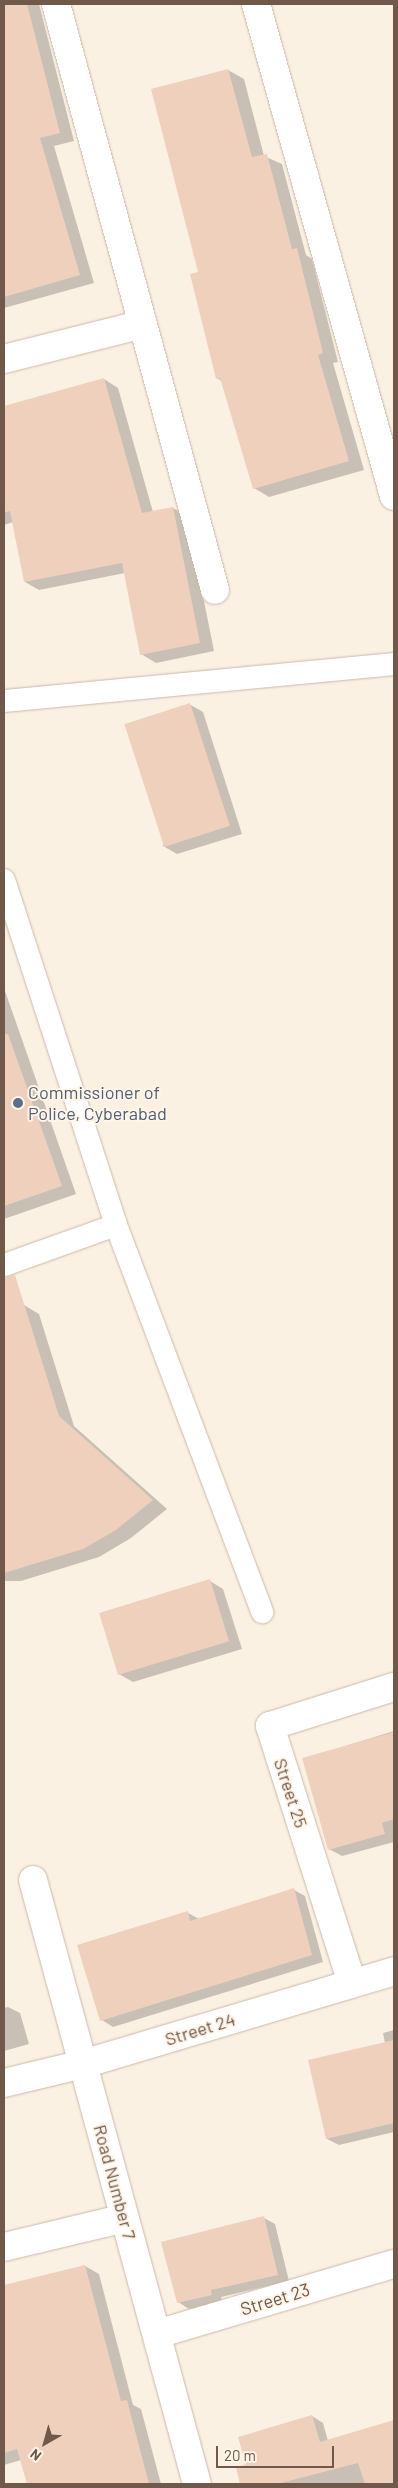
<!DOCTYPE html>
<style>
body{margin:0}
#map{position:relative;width:398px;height:2488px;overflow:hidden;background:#fbf1e2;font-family:Barlow,sans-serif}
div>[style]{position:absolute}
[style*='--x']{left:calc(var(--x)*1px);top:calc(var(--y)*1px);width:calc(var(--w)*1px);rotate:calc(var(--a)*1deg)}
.shadow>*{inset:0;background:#0003}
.building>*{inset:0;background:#eed0bc;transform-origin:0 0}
.roads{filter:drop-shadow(0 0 1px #cab9aa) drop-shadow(0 0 1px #cab9aa)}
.service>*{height:22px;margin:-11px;padding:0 11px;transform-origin:11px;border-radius:11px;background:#fff}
.minor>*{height:28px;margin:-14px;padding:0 14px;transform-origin:14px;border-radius:14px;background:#fff}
.dots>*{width:14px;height:14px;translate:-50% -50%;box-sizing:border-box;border:2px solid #fef5e8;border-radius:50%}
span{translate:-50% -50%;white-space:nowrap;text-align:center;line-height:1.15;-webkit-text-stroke:4px #fef5e8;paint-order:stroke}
.service-label{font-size:18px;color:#4e5e75}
.left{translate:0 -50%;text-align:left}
.street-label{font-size:18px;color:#70584a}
.frame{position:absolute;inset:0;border:5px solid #70584a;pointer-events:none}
.north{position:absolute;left:20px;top:2418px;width:50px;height:50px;-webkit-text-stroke:4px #fef5e8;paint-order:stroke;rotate:218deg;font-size:14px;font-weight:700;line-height:20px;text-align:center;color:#70584a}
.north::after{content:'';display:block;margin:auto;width:18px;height:22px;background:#70584a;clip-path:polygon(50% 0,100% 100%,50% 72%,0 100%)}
.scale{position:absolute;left:216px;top:2446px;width:118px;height:22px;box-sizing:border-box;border:2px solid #70584a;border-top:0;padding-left:6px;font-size:15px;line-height:18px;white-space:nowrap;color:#70584a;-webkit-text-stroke:4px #fef5e8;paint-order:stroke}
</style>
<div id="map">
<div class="shadow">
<i style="clip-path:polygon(4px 4px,39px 4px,74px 141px,54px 146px,94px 283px,4px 308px)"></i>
<i style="clip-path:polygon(228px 70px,244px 79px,264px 156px,282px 164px,306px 255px,312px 259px,338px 362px,333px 363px,364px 470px,269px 497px,254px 488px,223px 382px,217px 378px,200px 273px)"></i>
<i style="clip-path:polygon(104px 379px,118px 388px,153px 512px,173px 508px,187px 516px,214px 651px,156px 663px,141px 654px,125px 573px,39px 590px,25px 582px,13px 522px,4px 525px,4px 407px)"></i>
<i style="clip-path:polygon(189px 704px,203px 712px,242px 834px,177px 854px,163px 846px)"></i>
<i style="clip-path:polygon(4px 988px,76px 1194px,4px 1219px)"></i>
<i style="clip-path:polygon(24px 1305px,39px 1314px,74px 1426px,167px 1509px,131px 1538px,99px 1557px,21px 1581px,4px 1581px,4px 1311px)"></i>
<i style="clip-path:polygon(210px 1581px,223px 1589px,242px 1649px,133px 1682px,119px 1674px)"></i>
<i style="clip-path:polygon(394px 1731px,394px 1842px,342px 1856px,329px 1849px,303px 1759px)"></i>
<i style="clip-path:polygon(294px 1890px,305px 1896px,323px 1962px,113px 2027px,102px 2020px,188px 1913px,199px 1919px)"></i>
<i style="clip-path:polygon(8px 2007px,20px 2013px,29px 2044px,4px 2051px,4px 2008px)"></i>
<i style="clip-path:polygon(394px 2030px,394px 2132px,339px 2145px,327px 2139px,385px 2043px,383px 2033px)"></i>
<i style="clip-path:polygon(264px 2218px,275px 2224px,289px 2281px,221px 2297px,222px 2301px,189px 2309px,178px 2302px)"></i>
<i style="clip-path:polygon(85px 2266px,99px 2274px,133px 2405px,141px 2409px,161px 2484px,28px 2484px,21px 2460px,4px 2465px,4px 2286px)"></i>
<i style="clip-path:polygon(312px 2416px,323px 2423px,328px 2441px,394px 2421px,394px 2484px,255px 2484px,239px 2438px)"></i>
</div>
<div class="building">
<i style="clip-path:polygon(4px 4px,27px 4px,60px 133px,40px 138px,80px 275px,4px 297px)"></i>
<i style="clip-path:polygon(228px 69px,252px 157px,267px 154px,292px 249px,297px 248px,323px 353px,318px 355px,349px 461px,253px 489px,220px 378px,216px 379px,190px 274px,198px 272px,151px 89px)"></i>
<i style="clip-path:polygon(104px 378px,142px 513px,173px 507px,200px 643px,140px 655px,122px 563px,24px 582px,10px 511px,4px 513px,4px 406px)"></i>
<i style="left:190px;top:703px;width:129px;height:69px;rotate:72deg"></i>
<i style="clip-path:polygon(4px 1034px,8px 1034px,62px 1186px,4px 1206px)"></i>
<i style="clip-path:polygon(15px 1275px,59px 1416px,153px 1500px,116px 1530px,83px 1549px,4px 1573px,4px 1278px)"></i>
<i style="left:210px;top:1579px;width:65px;height:116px;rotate:73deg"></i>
<i style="clip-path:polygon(394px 1732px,394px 1819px,382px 1823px,385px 1834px,328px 1850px,302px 1758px)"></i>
<i style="clip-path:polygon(294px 1888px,312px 1955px,100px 2021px,77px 1945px,188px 1911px,190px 1921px)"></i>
<i style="clip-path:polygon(394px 2040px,394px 2123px,326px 2139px,308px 2060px)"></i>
<i style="clip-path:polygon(264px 2216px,278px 2275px,211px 2290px,212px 2295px,177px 2303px,161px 2242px)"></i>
<i style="clip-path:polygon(85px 2265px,121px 2401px,127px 2400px,149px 2484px,27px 2484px,17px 2449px,4px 2453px,4px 2285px)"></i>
<i style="clip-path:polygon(312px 2415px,320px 2442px,394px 2420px,394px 2484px,365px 2484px,358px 2463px,277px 2484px,240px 2484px,236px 2468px,246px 2464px,238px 2437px)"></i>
</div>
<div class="roads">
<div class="service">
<i style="--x:4;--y:701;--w:392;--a:-5.4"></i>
<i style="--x:4;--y:880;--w:363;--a:72"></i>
<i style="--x:116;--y:1225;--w:119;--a:160.3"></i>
<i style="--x:116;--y:1225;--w:414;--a:69.3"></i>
</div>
<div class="minor">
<i style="--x:56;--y:4;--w:607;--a:74.82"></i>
<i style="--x:256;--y:4;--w:511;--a:74.33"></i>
<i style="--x:4;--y:359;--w:143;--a:-14.1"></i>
<i style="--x:33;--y:1880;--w:626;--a:74.81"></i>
<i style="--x:352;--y:1983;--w:270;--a:-107.7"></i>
<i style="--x:270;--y:1726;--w:130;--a:-17.5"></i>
<i style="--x:4;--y:2083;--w:81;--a:-13.5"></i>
<i style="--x:83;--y:2064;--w:325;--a:-16.6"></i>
<i style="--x:4;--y:2247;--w:124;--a:-13.5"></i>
<i style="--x:157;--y:2334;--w:247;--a:-16.5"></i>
</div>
</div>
<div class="dots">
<i style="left:18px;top:1103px;background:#5c6f8a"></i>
</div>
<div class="service-label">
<span class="left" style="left:28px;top:1103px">Commissioner of<br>Police, Cyberabad</span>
</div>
<div class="street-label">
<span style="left:291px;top:1793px;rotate:72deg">Street 25</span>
<span style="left:200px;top:2029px;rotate:-17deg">Street 24</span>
<span style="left:115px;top:2182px;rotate:75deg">Road Number 7</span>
<span style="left:275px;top:2299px;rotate:-17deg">Street 23</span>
</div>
<div class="frame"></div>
<div class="north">N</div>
<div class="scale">20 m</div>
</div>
